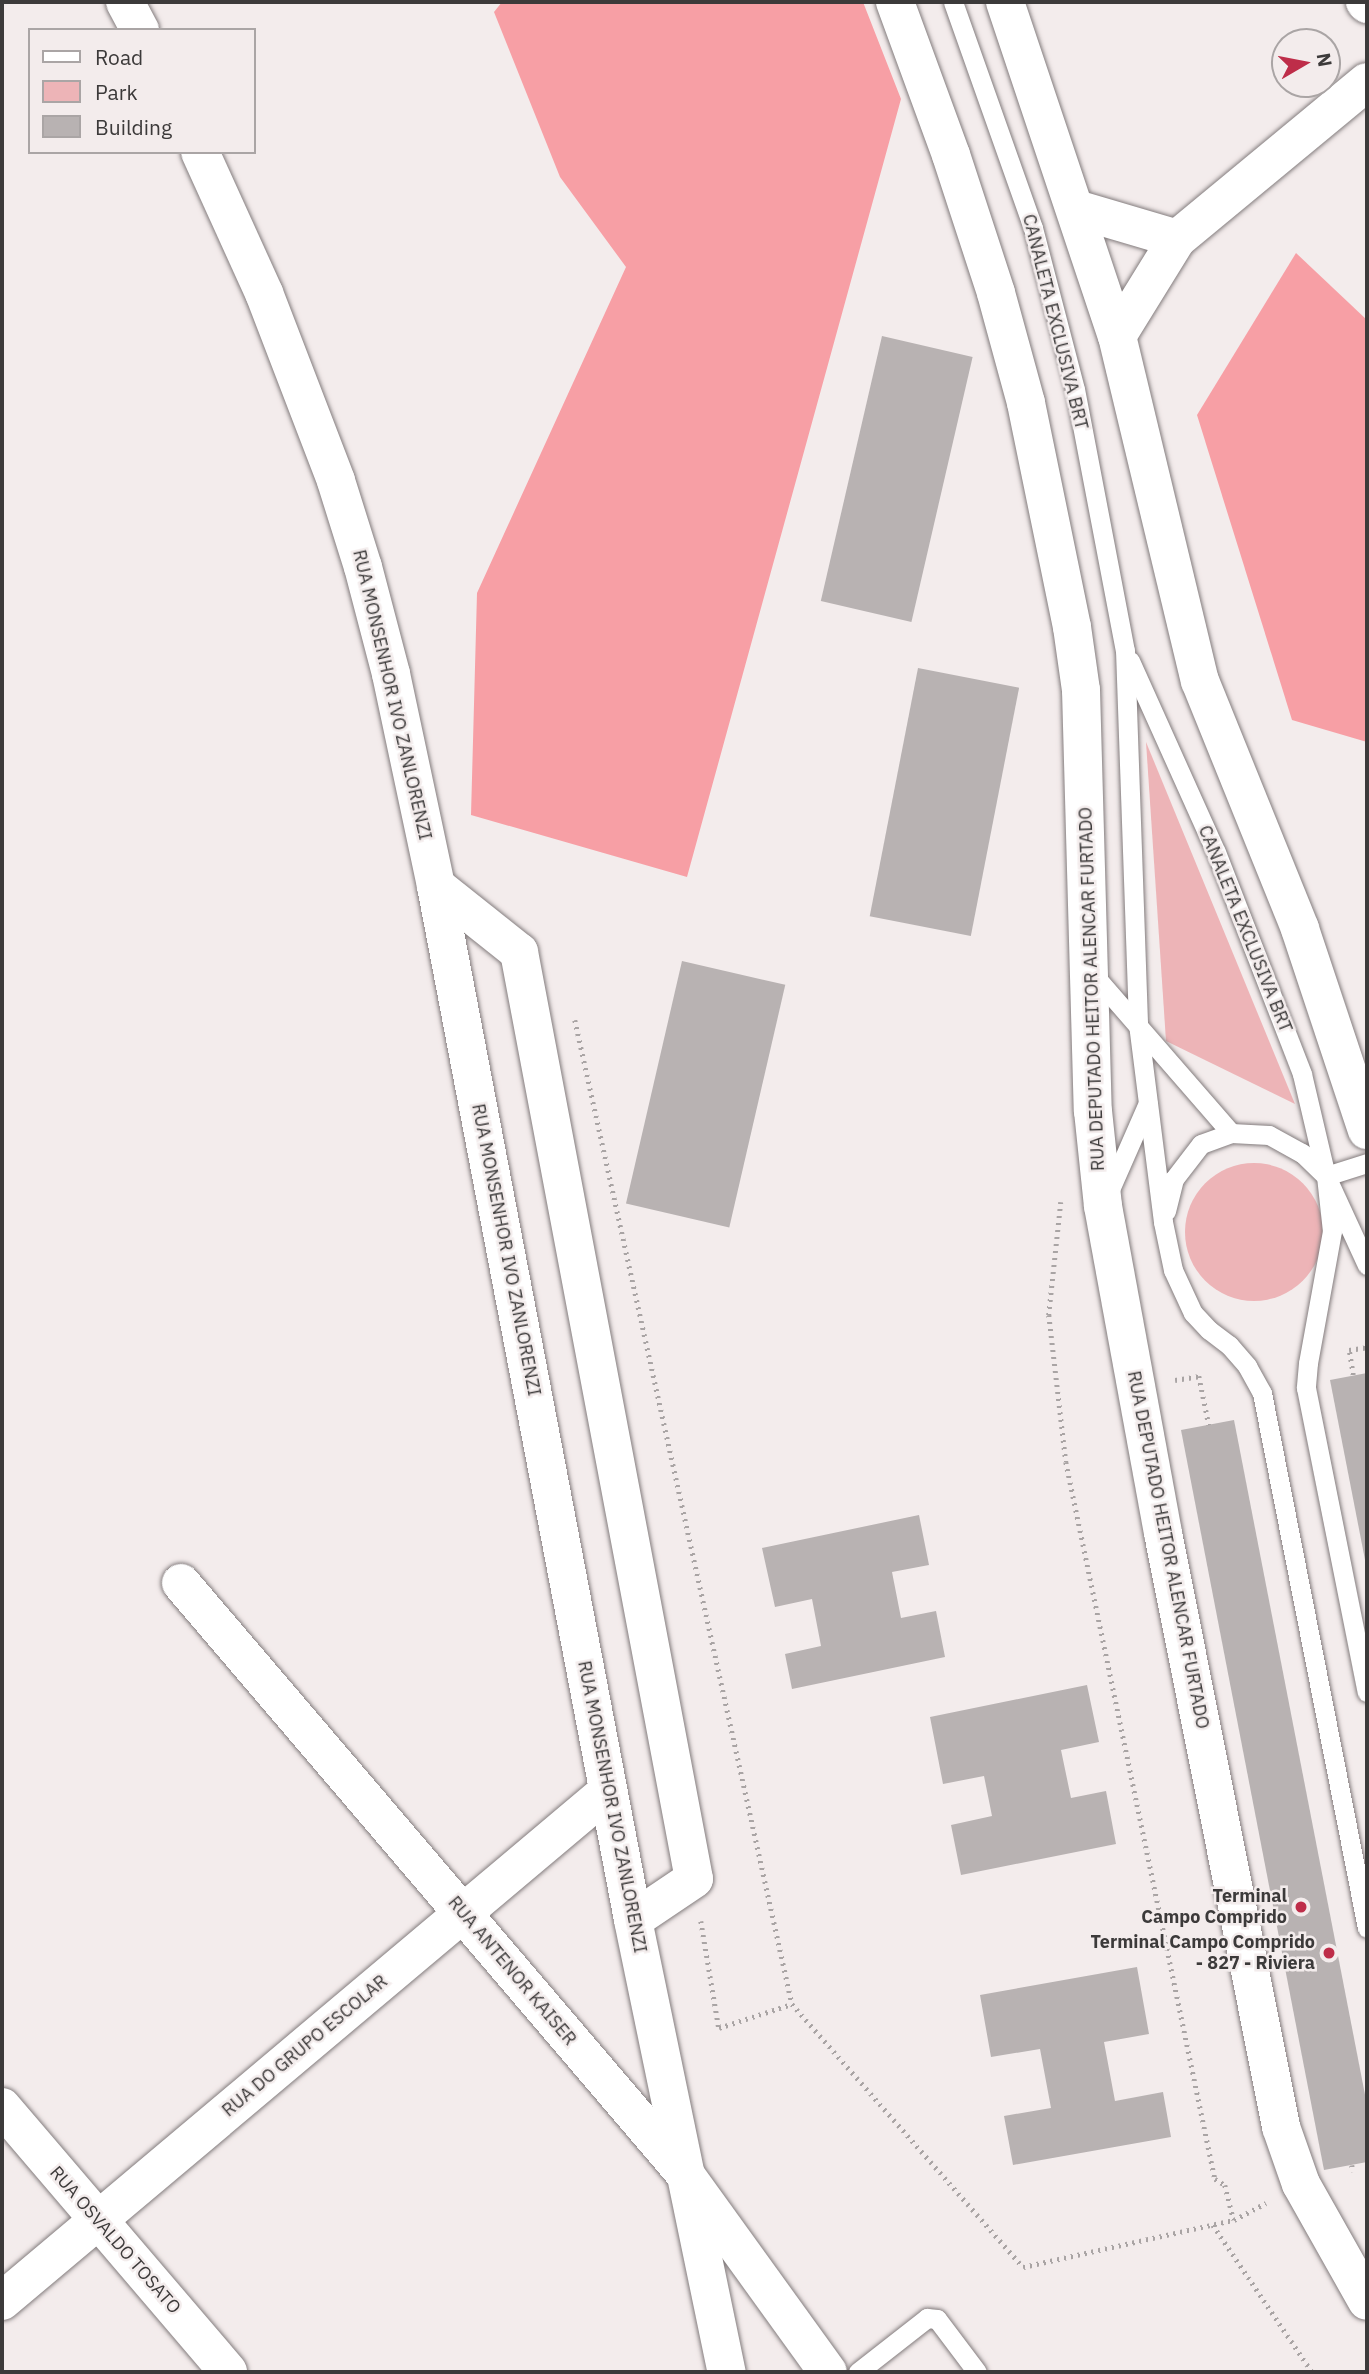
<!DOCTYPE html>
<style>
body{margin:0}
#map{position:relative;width:1369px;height:2374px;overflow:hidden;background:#f3ecec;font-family:"IBM Plex Sans",sans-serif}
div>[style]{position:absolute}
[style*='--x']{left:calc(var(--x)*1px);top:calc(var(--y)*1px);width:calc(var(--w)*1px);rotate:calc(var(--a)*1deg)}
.green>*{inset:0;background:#edb4b7}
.round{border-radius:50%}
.forest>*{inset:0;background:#f79fa5}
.building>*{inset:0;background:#b8b2b2;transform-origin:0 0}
.path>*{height:4.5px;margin-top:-2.25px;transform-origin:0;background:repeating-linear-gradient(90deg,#a9a4a4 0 2px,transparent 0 7px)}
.roads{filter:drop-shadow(0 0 2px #837c7d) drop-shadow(0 0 2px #837c7d)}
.lane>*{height:19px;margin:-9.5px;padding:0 9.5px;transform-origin:9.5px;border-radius:9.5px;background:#fff}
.street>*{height:38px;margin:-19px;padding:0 19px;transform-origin:19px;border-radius:19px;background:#fff}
.secondary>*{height:38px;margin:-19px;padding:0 19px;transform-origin:19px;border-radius:19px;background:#fff}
.primary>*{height:38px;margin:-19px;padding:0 19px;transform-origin:19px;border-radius:19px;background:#fff}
.dots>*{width:19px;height:19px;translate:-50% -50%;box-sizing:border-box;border:4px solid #f3ecec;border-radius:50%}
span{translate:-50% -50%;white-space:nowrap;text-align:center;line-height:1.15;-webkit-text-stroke:5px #f3ecec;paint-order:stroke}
.street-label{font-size:18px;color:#3c3a3a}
.poi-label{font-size:18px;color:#3c3a3a;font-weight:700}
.right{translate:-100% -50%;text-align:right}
.frame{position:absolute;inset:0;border:4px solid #3c3a3a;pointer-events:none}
.legend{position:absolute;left:28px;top:28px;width:228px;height:126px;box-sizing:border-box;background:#f3ecec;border:2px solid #aaa5a5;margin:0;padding:9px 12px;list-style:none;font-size:21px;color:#3c3a3a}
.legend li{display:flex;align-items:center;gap:14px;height:35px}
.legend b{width:35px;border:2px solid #aaa5a5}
.north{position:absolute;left:1271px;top:28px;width:70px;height:70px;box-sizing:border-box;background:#f3ecec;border:2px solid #aaa5a5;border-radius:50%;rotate:80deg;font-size:19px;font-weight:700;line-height:28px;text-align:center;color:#3c3a3a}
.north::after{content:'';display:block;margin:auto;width:24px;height:32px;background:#be2d49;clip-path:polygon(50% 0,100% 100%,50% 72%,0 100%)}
</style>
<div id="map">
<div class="green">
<i style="clip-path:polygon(1146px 742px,1295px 1104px,1166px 1041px)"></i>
<i class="round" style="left:1185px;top:1163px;width:138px;height:138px"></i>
</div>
<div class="forest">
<i style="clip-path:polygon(502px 2px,863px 2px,901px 99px,687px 877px,471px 815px,477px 593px,626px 267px,560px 177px,494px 12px)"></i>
<i style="clip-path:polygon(1296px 253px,1367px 320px,1367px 742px,1292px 720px,1197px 415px)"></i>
</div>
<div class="building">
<i style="left:882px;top:336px;width:93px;height:272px;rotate:13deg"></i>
<i style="left:918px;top:668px;width:103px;height:253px;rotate:11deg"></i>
<i style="left:682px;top:961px;width:106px;height:249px;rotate:13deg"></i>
<i style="clip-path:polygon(1367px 1373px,1367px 1565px,1366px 1565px,1330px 1380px)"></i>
<i style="clip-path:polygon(1234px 1420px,1367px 2105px,1367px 2162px,1324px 2170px,1181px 1430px)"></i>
<i style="clip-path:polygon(919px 1515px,929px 1565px,892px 1572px,901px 1618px,936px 1611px,945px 1657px,792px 1689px,785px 1654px,821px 1646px,812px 1599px,775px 1607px,762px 1548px)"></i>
<i style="clip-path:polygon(1087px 1685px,1099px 1742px,1061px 1750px,1071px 1798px,1106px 1791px,1116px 1844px,961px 1875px,951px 1825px,992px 1816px,984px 1776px,943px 1784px,930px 1717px)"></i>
<i style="clip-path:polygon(1137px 1967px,1149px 2034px,1104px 2042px,1115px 2101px,1163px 2092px,1171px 2137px,1013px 2165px,1004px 2116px,1051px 2108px,1040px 2049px,991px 2057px,980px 1995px)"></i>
</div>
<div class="path">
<i style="--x:575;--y:1020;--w:1008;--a:77.56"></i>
<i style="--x:1061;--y:1202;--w:114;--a:96.1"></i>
<i style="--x:1049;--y:1315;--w:148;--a:83.4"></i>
<i style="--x:1066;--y:1462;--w:732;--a:78.26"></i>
<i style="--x:1215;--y:2179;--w:12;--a:31"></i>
<i style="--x:1225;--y:2185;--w:36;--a:76"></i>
<i style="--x:1353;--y:1375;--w:25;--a:-99"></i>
<i style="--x:1349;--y:1350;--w:18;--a:-9"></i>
<i style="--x:1175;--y:1380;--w:24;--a:-9"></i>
<i style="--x:1199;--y:1376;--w:50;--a:78.5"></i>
<i style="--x:701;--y:1921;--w:109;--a:80.5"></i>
<i style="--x:719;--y:2028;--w:77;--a:-18.2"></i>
<i style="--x:792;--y:2004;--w:350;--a:48.7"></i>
<i style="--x:1023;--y:2267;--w:216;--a:-12.6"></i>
<i style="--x:1234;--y:2220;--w:36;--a:-28"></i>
<i style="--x:1352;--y:2165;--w:7;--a:82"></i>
<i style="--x:1213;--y:2225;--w:177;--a:56"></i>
</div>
<div class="roads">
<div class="lane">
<i style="--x:953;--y:2;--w:240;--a:70.5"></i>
<i style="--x:1033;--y:228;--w:166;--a:75.4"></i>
<i style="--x:1075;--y:389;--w:266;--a:79.2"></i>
<i style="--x:1125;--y:650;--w:374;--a:88"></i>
<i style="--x:1138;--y:1024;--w:200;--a:82.8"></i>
<i style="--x:1163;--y:1222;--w:49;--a:78.2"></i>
<i style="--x:1173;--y:1270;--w:47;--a:65.1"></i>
<i style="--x:1193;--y:1313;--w:23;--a:47"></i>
<i style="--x:1209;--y:1330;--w:25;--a:37"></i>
<i style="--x:1229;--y:1345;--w:28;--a:49"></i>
<i style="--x:1247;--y:1366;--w:31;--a:61"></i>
<i style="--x:1262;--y:1393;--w:545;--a:78.9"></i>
<i style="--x:1130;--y:661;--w:209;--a:65.8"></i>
<i style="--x:1216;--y:852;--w:238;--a:68.8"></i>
<i style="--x:1302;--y:1074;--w:105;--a:76.8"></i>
<i style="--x:1326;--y:1176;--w:55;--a:83.8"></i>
<i style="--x:1332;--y:1231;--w:134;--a:100.3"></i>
<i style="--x:1308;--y:1363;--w:25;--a:95"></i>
<i style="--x:1306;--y:1388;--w:310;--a:78.7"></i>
<i style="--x:1092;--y:973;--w:212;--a:49"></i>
<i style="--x:1326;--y:1176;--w:43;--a:-17.6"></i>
<i style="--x:1108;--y:1194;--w:99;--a:-66.3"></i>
<i style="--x:1166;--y:1211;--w:33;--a:-76"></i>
<i style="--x:1174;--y:1179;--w:44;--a:-52.4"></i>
<i style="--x:1201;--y:1144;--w:32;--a:-20"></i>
<i style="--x:1231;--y:1133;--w:38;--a:3"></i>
<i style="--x:1269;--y:1135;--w:38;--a:29"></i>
<i style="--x:1302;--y:1153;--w:33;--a:44"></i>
<i style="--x:1326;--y:1176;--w:98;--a:65.3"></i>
<i style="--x:858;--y:2372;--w:88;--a:-38"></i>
<i style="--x:927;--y:2318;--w:10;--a:6"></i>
<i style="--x:937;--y:2319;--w:66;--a:53"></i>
</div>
<div class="street">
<i style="--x:1365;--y:2;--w:3;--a:45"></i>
<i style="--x:1076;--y:209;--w:105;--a:16.5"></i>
<i style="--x:1117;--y:336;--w:114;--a:-58.3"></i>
<i style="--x:1177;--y:239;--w:246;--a:-39.6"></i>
<i style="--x:436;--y:886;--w:106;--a:38.5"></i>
<i style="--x:519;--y:952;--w:943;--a:79.31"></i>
<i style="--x:694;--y:1879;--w:73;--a:146.1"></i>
<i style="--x:181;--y:1583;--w:777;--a:49.54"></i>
<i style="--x:685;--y:2174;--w:244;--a:54.2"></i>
<i style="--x:2;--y:2107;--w:348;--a:49.5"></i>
<i style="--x:2;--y:2301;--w:792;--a:-40.08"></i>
</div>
<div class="secondary">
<i style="--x:895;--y:2;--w:163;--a:69.9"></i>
<i style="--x:951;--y:155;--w:145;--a:71.9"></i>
<i style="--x:996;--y:293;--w:114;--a:74.7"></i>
<i style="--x:1026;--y:403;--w:229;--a:78.4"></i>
<i style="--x:1072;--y:627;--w:64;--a:81.9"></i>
<i style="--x:1081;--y:690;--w:421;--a:88.4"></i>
<i style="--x:1093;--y:1111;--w:96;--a:84"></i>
<i style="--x:1103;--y:1206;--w:332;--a:79.6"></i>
<i style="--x:1163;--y:1533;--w:606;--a:78.76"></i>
<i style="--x:1281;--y:2127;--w:60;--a:70.7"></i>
<i style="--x:1301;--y:2184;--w:134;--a:60.6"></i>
<i style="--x:1005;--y:2;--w:352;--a:71.5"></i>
<i style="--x:1117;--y:336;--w:355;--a:76.5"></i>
<i style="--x:1200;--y:681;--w:267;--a:68"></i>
<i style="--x:1300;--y:929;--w:212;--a:71.6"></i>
</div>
<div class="primary">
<i style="--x:125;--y:2;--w:32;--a:62"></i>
<i style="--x:200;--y:152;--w:155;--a:65.6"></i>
<i style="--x:264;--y:293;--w:201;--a:69"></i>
<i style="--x:336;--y:481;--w:90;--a:72.6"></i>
<i style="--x:363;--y:567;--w:111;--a:75.3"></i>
<i style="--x:391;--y:674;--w:217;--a:78"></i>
<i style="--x:436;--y:886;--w:1053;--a:79.21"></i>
<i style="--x:633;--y:1920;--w:462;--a:78.3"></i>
</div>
</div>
<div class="dots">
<i style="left:1301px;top:1907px;background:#be2d49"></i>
<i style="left:1329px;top:1953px;background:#be2d49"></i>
</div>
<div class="street-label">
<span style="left:1055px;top:322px;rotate:76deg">CANALETA EXCLUSIVA BRT</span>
<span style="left:392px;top:695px;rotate:77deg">RUA MONSENHOR IVO ZANLORENZI</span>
<span style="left:1245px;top:929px;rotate:68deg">CANALETA EXCLUSIVA BRT</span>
<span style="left:1092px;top:989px;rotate:-92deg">RUA DEPUTADO HEITOR ALENCAR FURTADO</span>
<span style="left:506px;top:1250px;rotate:79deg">RUA MONSENHOR IVO ZANLORENZI</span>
<span style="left:1168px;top:1550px;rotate:79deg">RUA DEPUTADO HEITOR ALENCAR FURTADO</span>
<span style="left:612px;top:1807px;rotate:79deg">RUA MONSENHOR IVO ZANLORENZI</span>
<span style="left:512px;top:1971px;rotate:50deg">RUA ANTENOR KAISER</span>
<span style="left:305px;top:2046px;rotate:-40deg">RUA DO GRUPO ESCOLAR</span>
<span style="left:115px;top:2240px;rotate:49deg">RUA OSVALDO TOSATO</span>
</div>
<div class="poi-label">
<span class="right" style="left:1287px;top:1907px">Terminal<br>Campo Comprido</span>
<span class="right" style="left:1315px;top:1953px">Terminal Campo Comprido<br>- 827 - Riviera</span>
</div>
<div class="frame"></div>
<ul class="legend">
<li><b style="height:9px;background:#fff"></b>Road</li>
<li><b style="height:19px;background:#edb4b7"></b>Park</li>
<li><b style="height:19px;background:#b8b2b2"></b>Building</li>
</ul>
<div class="north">N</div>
</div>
